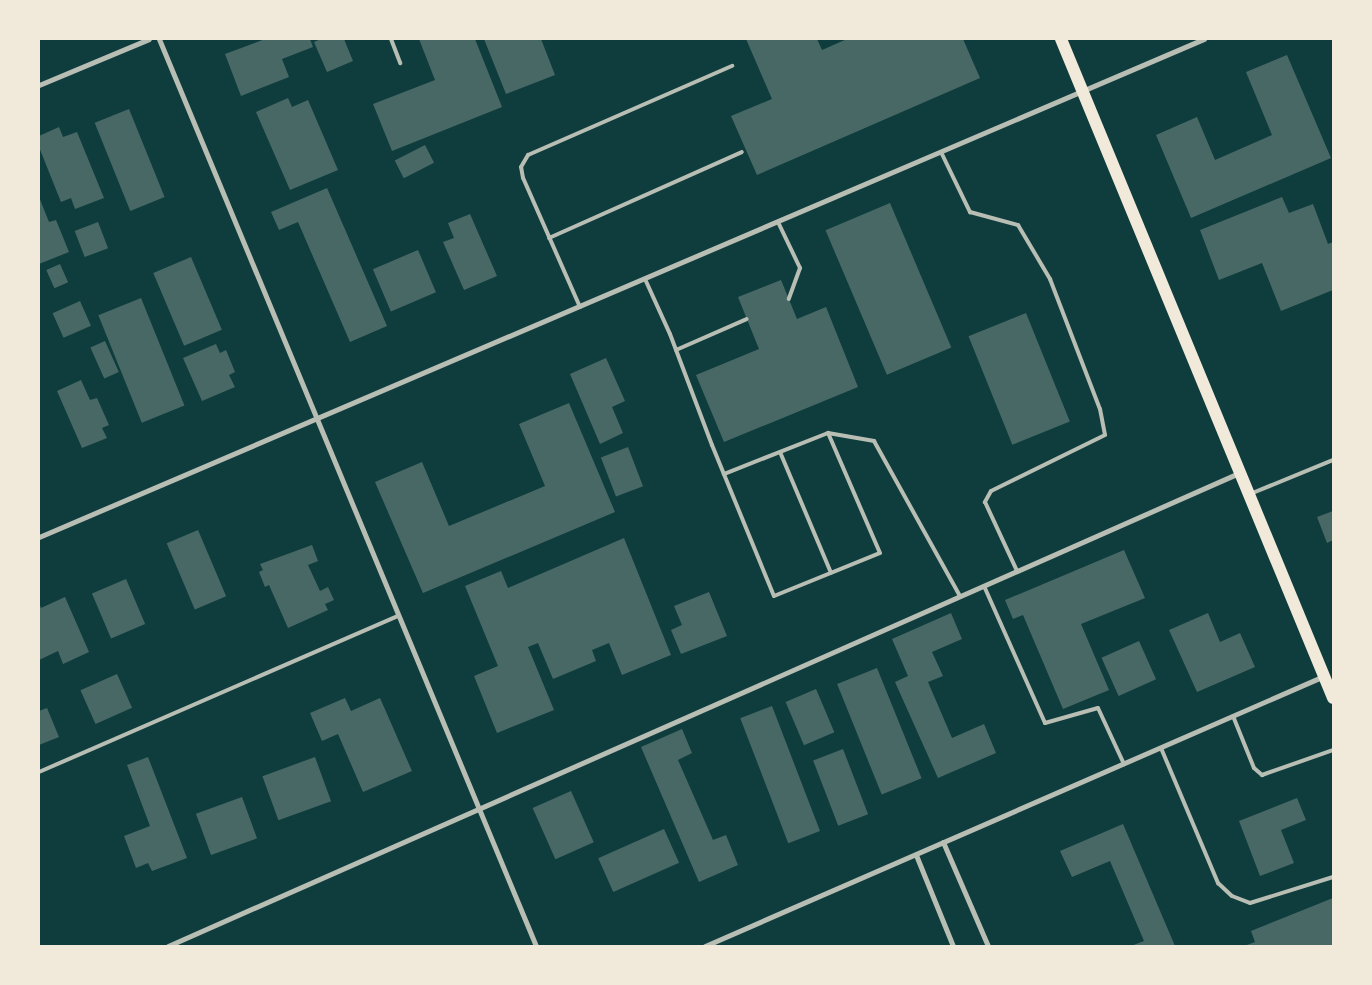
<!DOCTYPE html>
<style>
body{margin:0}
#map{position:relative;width:1372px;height:985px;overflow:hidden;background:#0f3d3e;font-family:"Varela Round",sans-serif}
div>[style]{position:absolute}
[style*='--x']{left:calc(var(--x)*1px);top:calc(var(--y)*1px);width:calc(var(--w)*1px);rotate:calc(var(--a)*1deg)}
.building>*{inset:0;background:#486865;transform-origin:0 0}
.service>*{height:4px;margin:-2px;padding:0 2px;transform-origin:2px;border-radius:2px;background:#b8beb3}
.minor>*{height:5px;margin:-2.5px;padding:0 2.5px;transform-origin:2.5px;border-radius:2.5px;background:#b8beb3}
.primary>*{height:12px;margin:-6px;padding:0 6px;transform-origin:6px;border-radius:6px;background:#f1e9da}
span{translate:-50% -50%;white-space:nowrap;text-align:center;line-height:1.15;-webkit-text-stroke:4px #f1e9da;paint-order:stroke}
.frame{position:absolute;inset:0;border:40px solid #f1e9da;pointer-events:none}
</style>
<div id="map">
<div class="building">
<i style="clip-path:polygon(265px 39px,310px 39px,313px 47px,282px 59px,289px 77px,241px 96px,225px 54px)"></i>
<i style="clip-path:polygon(321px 39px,344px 39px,353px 61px,327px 72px,314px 42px)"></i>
<i style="clip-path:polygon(419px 39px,475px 39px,502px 107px,392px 151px,373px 104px,435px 80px)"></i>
<i style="clip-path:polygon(484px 39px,541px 39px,555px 75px,506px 94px)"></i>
<i style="clip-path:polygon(746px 39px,817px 39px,822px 50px,847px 39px,963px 39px,980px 78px,757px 175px,731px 116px,772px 99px)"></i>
<i style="clip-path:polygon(1287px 55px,1331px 158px,1191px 218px,1156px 135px,1197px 117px,1215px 160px,1272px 135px,1246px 72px)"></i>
<i style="clip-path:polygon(288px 98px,292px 107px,308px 100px,338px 170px,290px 190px,256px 112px)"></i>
<i style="left:129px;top:109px;width:95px;height:37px;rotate:68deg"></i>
<i style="clip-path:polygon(59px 127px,63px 137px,77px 132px,104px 198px,75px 209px,71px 198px,61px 202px,39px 147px,39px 136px)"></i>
<i style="left:425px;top:145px;width:20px;height:34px;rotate:63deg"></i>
<i style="clip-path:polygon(327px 188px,387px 326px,350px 342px,298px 222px,279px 230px,271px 212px)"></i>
<i style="clip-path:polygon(39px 197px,49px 222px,56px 220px,69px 252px,39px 264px)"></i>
<i style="clip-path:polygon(1282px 197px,1289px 213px,1313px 204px,1328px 244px,1333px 242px,1333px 290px,1281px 311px,1262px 263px,1219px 280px,1200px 230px)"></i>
<i style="left:890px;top:203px;width:157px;height:70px;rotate:67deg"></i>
<i style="clip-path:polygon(470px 214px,497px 276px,464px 290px,443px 242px,454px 238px,448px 223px)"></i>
<i style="left:98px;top:222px;width:28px;height:25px;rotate:69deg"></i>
<i style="left:418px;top:250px;width:46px;height:49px;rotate:67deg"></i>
<i style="left:191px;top:257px;width:79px;height:41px;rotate:67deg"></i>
<i style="left:60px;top:264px;width:20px;height:15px;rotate:66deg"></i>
<i style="clip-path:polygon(781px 280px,797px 319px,826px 307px,858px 387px,724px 442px,696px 375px,759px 349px,738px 297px)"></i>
<i style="left:141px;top:298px;width:116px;height:46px;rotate:68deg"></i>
<i style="left:80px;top:301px;width:27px;height:30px;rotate:66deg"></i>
<i style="left:1026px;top:313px;width:117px;height:62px;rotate:68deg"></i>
<i style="left:105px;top:341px;width:34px;height:16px;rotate:66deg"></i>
<i style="clip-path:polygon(216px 344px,220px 353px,226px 350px,235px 372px,229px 375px,235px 387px,202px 401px,183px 358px)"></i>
<i style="clip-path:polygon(606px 358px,625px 401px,612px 407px,623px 433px,600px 444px,570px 374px)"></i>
<i style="clip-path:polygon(81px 380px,90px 400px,97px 398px,109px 425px,102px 428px,107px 438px,82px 448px,57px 391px)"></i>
<i style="clip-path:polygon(569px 403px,615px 512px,423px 593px,375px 482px,422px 462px,449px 526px,545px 486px,519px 424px)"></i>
<i style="left:628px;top:447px;width:42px;height:29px;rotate:69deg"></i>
<i style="clip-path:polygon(1333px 511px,1333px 540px,1327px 543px,1317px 517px)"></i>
<i style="left:198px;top:530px;width:72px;height:34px;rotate:67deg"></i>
<i style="clip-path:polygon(624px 538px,671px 655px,622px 675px,609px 643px,592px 650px,596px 661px,553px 679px,538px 643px,528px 647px,554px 710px,497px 733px,474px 676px,498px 666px,465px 586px,501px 571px,508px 588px)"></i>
<i style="clip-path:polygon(312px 545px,318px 561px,308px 565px,320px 591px,328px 587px,334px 600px,325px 604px,328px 610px,288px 628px,269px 585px,265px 587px,259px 572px,263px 570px,260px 564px)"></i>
<i style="clip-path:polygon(1124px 550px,1145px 598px,1081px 624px,1109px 690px,1063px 709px,1023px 615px,1013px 619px,1005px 600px)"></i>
<i style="left:126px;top:579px;width:49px;height:37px;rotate:67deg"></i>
<i style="clip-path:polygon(709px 592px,727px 636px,681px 654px,671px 630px,682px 625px,674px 606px)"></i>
<i style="clip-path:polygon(65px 597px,89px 652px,63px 664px,58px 651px,39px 660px,39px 603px,41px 608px)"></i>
<i style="clip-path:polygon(951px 613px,962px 639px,932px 652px,943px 676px,928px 682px,952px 738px,984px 724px,996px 753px,938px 778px,895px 682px,908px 676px,892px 639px)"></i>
<i style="clip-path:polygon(1208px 613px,1220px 642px,1240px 633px,1255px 667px,1197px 692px,1169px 630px)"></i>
<i style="left:1139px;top:641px;width:42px;height:41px;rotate:66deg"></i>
<i style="left:877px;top:668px;width:119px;height:43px;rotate:68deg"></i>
<i style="left:117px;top:674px;width:37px;height:40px;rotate:66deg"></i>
<i style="left:816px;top:689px;width:47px;height:33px;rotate:67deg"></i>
<i style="clip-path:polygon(345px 698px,351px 711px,380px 698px,412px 771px,363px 792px,338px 734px,322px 741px,310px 713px)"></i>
<i style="left:772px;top:706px;width:134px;height:34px;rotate:69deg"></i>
<i style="clip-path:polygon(47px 708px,59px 737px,39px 745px,39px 711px)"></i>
<i style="clip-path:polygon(682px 729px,692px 753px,678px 760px,713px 840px,726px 835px,738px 865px,699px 882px,641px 747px)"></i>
<i style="left:843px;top:749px;width:70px;height:32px;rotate:69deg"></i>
<i style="clip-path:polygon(148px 757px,187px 858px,152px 871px,148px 863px,136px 868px,124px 836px,150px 826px,127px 765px)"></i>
<i style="left:315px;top:757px;width:47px;height:56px;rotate:70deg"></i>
<i style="left:571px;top:791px;width:56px;height:42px;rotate:66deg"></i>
<i style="left:242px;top:797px;width:44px;height:49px;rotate:70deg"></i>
<i style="clip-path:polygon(1297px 798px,1306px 820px,1281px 830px,1294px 863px,1260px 876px,1239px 821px)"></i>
<i style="clip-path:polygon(1123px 824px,1175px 946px,1131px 946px,1144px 941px,1110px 861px,1072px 877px,1060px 851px)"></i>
<i style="left:664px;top:829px;width:37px;height:72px;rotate:66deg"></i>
<i style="clip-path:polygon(1333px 898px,1333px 946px,1244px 946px,1255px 942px,1251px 931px)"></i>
</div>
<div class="service">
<i style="--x:391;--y:39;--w:26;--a:69"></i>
<i style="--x:941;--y:152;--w:67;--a:64.2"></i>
<i style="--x:970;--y:212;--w:50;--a:15.2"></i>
<i style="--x:1018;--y:225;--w:63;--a:59.3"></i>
<i style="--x:1050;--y:279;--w:139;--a:69"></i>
<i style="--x:1100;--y:409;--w:26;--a:79"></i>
<i style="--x:1105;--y:435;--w:127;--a:153.8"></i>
<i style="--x:991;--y:491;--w:13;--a:119"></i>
<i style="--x:985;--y:502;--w:76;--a:65.1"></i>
<i style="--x:778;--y:222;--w:51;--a:64.4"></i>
<i style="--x:800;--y:268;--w:33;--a:110"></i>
<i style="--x:549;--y:238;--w:211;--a:-24"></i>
<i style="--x:645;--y:279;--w:60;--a:65.6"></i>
<i style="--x:670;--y:334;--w:119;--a:69.3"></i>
<i style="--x:712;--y:445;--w:163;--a:67.7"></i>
<i style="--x:774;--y:596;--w:114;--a:-22.1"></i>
<i style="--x:880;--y:553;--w:131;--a:-113.4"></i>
<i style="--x:828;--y:433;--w:112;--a:158.5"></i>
<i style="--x:580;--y:307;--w:141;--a:-113.8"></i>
<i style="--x:523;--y:178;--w:11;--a:-100"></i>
<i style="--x:521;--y:167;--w:14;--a:-60"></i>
<i style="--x:528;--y:155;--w:223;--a:-23.6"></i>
<i style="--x:676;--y:350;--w:77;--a:-23.6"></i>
<i style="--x:828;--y:433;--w:47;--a:9.9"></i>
<i style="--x:874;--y:441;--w:177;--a:61"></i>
<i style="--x:780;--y:452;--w:131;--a:67.1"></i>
<i style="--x:1250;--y:494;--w:90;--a:-22.3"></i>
<i style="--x:984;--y:586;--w:150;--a:66"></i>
<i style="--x:1045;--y:723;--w:55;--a:-15.8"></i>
<i style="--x:1098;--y:708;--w:62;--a:65.1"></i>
<i style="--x:1233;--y:716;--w:56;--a:68"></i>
<i style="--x:1254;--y:768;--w:11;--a:41"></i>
<i style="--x:1262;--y:775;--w:75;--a:-19.4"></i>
<i style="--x:1161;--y:748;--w:147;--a:67.1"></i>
<i style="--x:1218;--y:883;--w:19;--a:43"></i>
<i style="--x:1232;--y:896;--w:19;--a:21"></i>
<i style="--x:1250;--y:903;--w:87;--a:-17.4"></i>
<i style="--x:39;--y:772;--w:391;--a:-23.5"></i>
</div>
<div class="minor">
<i style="--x:159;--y:39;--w:982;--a:67.43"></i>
<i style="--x:39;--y:85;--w:119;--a:-22.7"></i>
<i style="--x:39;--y:537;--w:1267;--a:-23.15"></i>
<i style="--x:943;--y:842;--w:113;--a:66.6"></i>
<i style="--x:916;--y:855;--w:98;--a:67.9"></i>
<i style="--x:168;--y:946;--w:1171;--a:-23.83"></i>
<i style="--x:705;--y:946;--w:675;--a:-23.57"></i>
</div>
<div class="primary">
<i style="--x:1061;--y:39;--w:713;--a:67.57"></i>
</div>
<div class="frame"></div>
</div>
